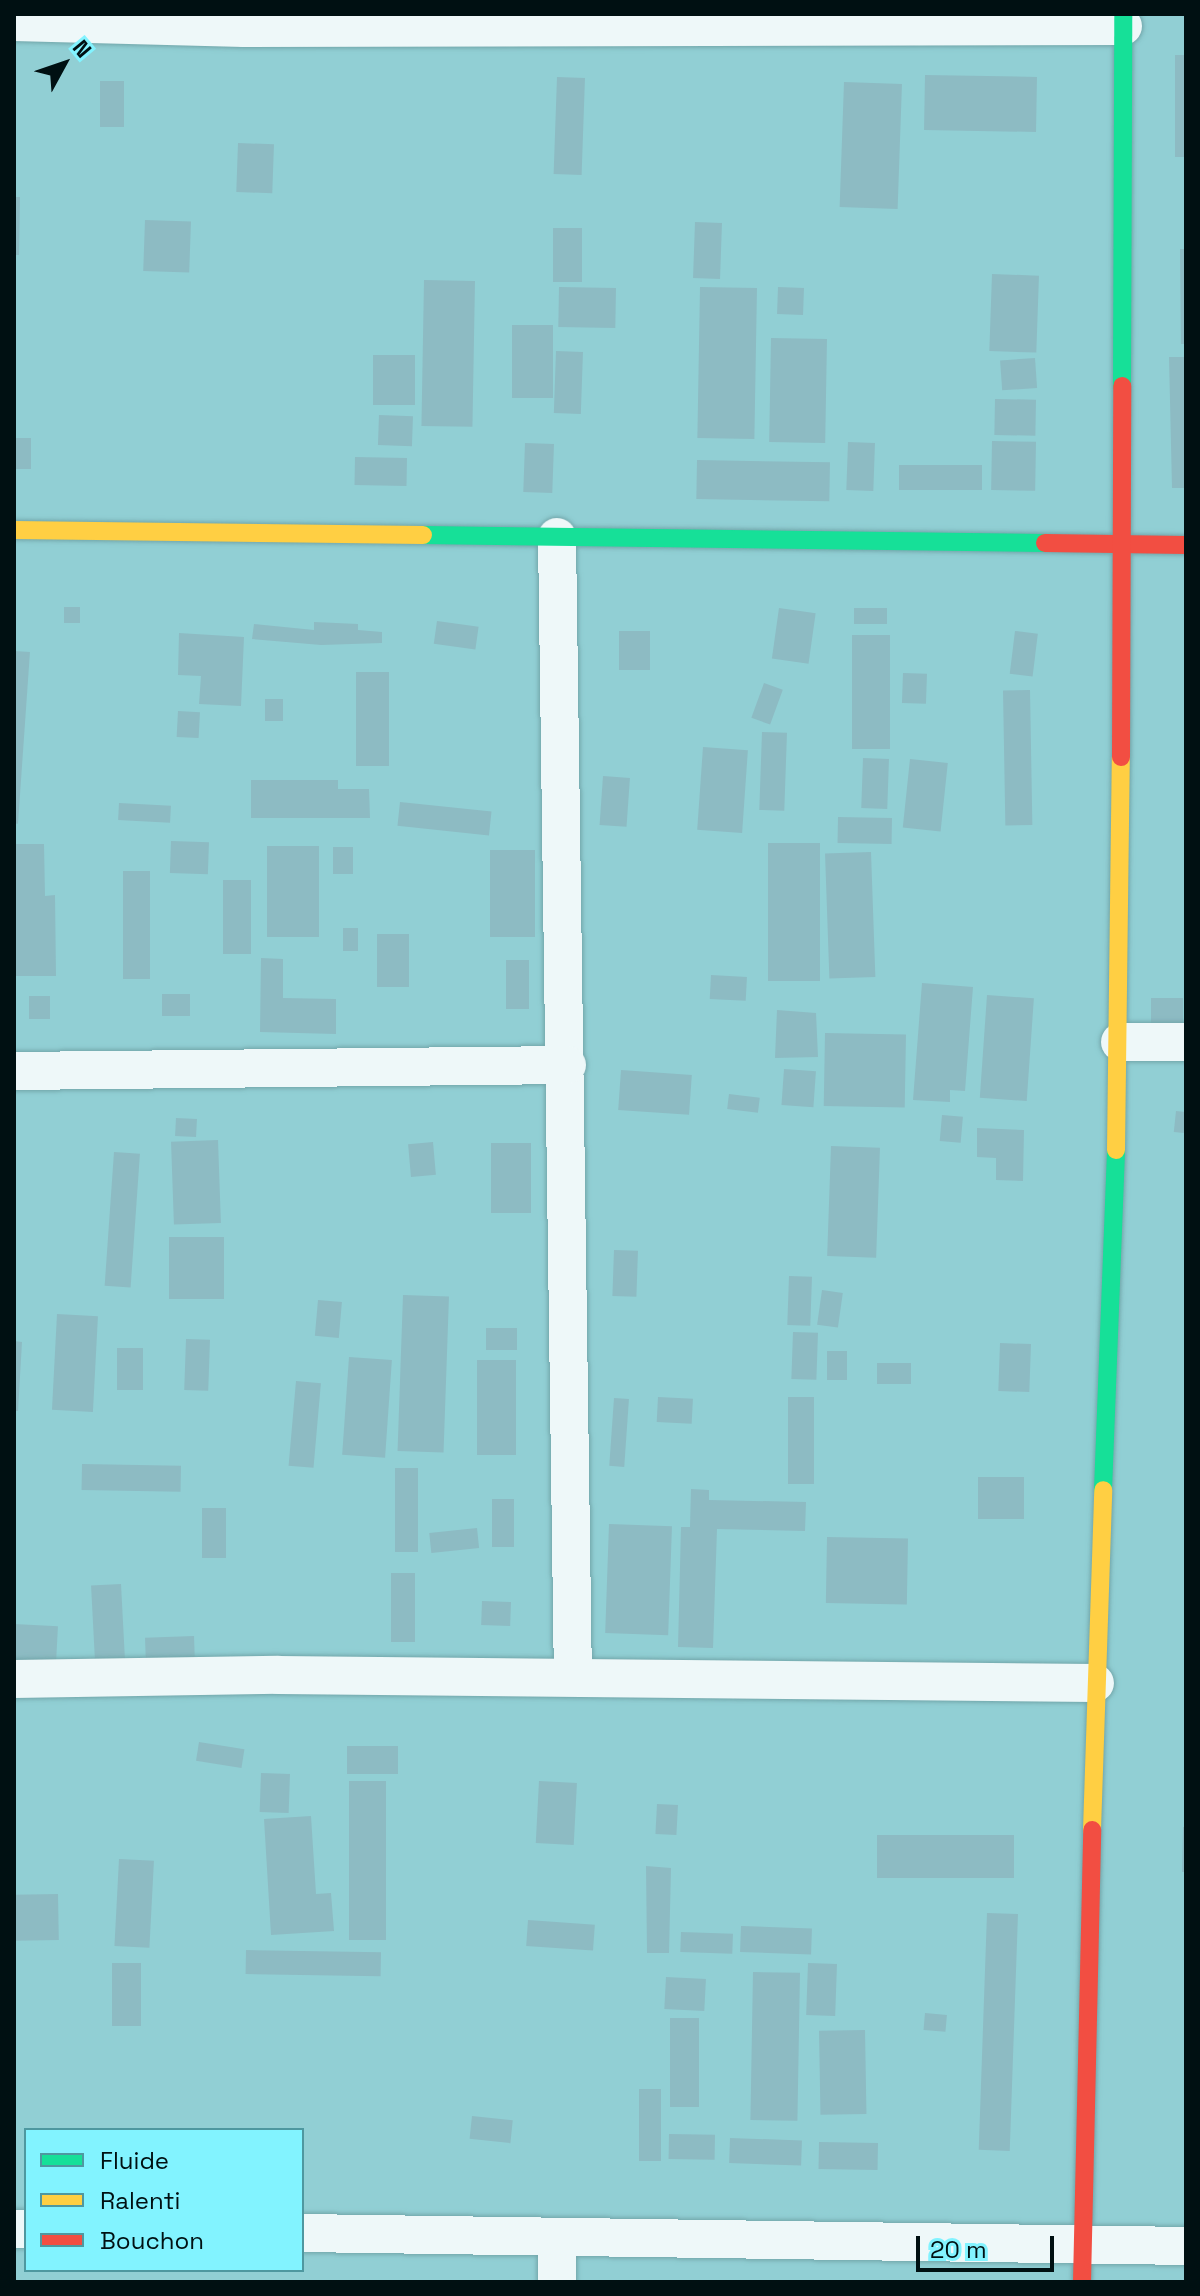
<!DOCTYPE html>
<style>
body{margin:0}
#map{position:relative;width:1200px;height:2296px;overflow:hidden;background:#91cfd4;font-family:"Space Grotesk",sans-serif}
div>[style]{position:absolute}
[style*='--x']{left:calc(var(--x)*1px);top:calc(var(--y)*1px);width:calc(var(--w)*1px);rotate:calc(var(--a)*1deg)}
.building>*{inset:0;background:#8dbbc3;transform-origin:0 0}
.roads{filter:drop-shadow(0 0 2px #72a6aa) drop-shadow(0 0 2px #72a6aa)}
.street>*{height:38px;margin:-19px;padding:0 19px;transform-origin:19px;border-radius:19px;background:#eef8f9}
.fast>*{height:18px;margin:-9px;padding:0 9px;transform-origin:9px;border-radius:9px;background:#16e098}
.slow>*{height:18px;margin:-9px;padding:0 9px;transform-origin:9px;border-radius:9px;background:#ffcf43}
.jam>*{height:18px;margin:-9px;padding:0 9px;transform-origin:9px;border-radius:9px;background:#f24e42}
span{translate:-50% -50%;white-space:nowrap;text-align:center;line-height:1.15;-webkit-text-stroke:6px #82f3ff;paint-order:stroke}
.frame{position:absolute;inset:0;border:16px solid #001012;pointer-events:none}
.legend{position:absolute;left:24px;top:2128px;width:280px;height:144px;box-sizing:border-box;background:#82f3ff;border:2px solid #4e98a0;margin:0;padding:10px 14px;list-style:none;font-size:24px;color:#001012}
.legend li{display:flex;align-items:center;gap:16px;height:40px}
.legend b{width:40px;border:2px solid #4e98a0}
.north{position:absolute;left:24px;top:24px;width:80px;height:80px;-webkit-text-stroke:6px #82f3ff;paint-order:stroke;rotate:50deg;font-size:22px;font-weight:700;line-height:32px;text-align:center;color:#001012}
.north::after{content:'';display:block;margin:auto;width:28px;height:36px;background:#001012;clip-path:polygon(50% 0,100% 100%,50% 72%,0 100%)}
.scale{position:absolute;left:916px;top:2236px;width:138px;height:36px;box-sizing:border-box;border:4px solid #001012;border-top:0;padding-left:10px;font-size:24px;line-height:28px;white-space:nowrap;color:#001012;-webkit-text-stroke:6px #82f3ff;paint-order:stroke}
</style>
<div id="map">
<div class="building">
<i style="left:1175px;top:55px;width:11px;height:102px"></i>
<i style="left:925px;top:75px;width:112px;height:55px;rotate:1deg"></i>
<i style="left:557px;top:77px;width:28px;height:97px;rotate:2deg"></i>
<i style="left:100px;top:81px;width:24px;height:46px"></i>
<i style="left:844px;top:82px;width:58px;height:125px;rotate:2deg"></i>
<i style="left:238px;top:143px;width:36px;height:49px;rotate:2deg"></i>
<i style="clip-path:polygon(14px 197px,20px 197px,19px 255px,14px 255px)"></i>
<i style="left:145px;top:220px;width:46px;height:51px;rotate:2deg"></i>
<i style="left:695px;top:222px;width:27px;height:56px;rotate:2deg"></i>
<i style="left:582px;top:228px;width:54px;height:29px;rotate:90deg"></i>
<i style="clip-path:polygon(1180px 249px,1186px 249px,1186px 344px,1181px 344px)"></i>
<i style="left:992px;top:274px;width:47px;height:77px;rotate:2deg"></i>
<i style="left:424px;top:280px;width:51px;height:146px;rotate:1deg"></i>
<i style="left:559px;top:287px;width:57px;height:40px;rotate:1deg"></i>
<i style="left:700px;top:287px;width:57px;height:151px;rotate:1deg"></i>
<i style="left:778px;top:287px;width:26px;height:27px;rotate:2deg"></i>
<i style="left:512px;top:325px;width:41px;height:73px"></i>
<i style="left:771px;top:338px;width:56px;height:104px;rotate:1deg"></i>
<i style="left:556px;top:351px;width:27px;height:62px;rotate:2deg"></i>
<i style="left:373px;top:355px;width:42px;height:50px"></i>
<i style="clip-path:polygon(1169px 357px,1186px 357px,1186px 488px,1172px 488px)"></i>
<i style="left:1035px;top:358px;width:30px;height:35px;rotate:86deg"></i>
<i style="left:995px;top:399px;width:41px;height:36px;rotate:1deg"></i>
<i style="left:379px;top:415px;width:34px;height:30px;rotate:2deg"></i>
<i style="left:14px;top:438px;width:17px;height:31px"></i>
<i style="left:992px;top:441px;width:44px;height:49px;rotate:1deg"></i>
<i style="left:848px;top:442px;width:27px;height:48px;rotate:2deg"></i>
<i style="left:525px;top:443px;width:29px;height:49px;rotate:2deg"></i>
<i style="left:355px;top:457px;width:52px;height:28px;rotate:1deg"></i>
<i style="left:697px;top:460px;width:133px;height:39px;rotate:1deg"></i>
<i style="left:899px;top:465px;width:83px;height:25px"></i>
<i style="left:64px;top:607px;width:16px;height:16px"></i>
<i style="left:779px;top:608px;width:37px;height:51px;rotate:8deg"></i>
<i style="left:854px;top:608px;width:33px;height:16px"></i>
<i style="left:437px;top:621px;width:42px;height:23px;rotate:8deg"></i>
<i style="clip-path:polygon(314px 622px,358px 624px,358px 630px,382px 632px,382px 643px,321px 645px,252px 639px,254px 624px,314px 630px)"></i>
<i style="left:619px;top:631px;width:31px;height:39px"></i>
<i style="left:1015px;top:631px;width:23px;height:43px;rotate:7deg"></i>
<i style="clip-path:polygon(179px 633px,244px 637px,241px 706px,199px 704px,201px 676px,178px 675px)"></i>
<i style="left:852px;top:635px;width:38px;height:114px"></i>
<i style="left:14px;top:651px;width:16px;height:172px;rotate:4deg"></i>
<i style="left:356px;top:672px;width:33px;height:94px"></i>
<i style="left:903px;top:673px;width:24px;height:30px;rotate:2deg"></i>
<i style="left:764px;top:683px;width:20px;height:37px;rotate:20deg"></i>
<i style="left:1030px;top:690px;width:135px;height:27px;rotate:89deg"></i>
<i style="left:265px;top:699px;width:18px;height:22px"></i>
<i style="left:178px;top:711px;width:22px;height:26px;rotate:3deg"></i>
<i style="left:762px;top:732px;width:25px;height:78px;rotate:2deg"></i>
<i style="left:703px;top:747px;width:45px;height:83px;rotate:4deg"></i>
<i style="left:863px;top:758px;width:26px;height:50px;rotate:2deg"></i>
<i style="left:910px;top:759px;width:38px;height:69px;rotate:6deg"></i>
<i style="left:603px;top:776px;width:27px;height:49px;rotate:4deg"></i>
<i style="clip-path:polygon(251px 780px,338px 780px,338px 789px,369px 789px,370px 818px,251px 818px)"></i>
<i style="left:400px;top:802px;width:92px;height:24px;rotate:6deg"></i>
<i style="left:119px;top:803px;width:52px;height:17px;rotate:3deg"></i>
<i style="left:838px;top:817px;width:54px;height:26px;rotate:1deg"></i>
<i style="left:171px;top:841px;width:38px;height:32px;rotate:2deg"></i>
<i style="left:768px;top:843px;width:52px;height:138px"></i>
<i style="clip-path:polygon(14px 844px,44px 844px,45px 896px,55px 895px,56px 976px,14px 976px)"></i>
<i style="left:267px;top:846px;width:52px;height:91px"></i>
<i style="left:333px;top:847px;width:20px;height:27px"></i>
<i style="left:490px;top:850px;width:45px;height:87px"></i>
<i style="left:871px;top:852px;width:125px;height:46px;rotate:88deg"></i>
<i style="left:123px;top:871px;width:27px;height:108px"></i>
<i style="left:223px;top:880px;width:28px;height:74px"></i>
<i style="left:343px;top:928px;width:15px;height:23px"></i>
<i style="left:377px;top:934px;width:32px;height:53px"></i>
<i style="clip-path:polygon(261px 958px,283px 959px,283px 998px,336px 999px,336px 1034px,260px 1032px)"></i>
<i style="left:529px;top:960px;width:49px;height:23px;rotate:90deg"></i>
<i style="left:711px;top:975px;width:36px;height:24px;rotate:3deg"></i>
<i style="clip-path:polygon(922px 983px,973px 987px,965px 1091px,950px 1090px,950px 1102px,913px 1100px)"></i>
<i style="left:162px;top:994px;width:28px;height:22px"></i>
<i style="left:987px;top:995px;width:47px;height:103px;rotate:4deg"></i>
<i style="left:50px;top:996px;width:23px;height:21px;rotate:90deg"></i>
<i style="left:1151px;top:998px;width:32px;height:25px"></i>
<i style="clip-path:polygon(777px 1010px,816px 1013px,818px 1057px,775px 1058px)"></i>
<i style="left:825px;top:1033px;width:81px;height:73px;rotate:1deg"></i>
<i style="left:784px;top:1069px;width:32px;height:36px;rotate:4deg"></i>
<i style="left:621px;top:1070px;width:71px;height:40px;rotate:4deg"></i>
<i style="left:729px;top:1094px;width:31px;height:15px;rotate:7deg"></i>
<i style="left:1176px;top:1111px;width:10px;height:21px;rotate:6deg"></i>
<i style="left:942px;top:1115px;width:21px;height:26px;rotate:5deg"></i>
<i style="left:176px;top:1118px;width:21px;height:18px;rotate:3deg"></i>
<i style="clip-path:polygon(977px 1128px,1024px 1130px,1023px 1181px,996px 1180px,996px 1158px,977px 1157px)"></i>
<i style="left:218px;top:1140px;width:83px;height:47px;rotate:88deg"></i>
<i style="left:433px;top:1142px;width:33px;height:25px;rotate:85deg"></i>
<i style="left:491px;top:1143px;width:40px;height:70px"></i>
<i style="left:831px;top:1146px;width:49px;height:110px;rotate:2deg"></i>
<i style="left:114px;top:1152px;width:26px;height:134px;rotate:4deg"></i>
<i style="left:169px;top:1237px;width:55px;height:62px"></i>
<i style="left:614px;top:1250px;width:24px;height:46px;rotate:2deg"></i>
<i style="left:789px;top:1276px;width:23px;height:49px;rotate:2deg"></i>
<i style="left:822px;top:1290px;width:21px;height:35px;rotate:8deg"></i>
<i style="left:403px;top:1295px;width:46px;height:156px;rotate:2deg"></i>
<i style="left:318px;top:1300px;width:24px;height:36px;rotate:5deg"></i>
<i style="left:57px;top:1314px;width:41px;height:96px;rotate:3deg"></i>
<i style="left:486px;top:1328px;width:31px;height:22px"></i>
<i style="left:793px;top:1332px;width:25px;height:47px;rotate:2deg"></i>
<i style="left:186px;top:1339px;width:24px;height:51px;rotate:2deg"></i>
<i style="clip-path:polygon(14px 1341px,22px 1342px,18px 1411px,14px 1411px)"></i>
<i style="left:1000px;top:1343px;width:31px;height:48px;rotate:2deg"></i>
<i style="left:117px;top:1348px;width:26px;height:42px"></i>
<i style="left:827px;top:1351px;width:20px;height:29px"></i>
<i style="left:349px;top:1357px;width:43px;height:98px;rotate:4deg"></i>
<i style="left:477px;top:1360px;width:39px;height:95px"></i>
<i style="left:911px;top:1363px;width:21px;height:34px;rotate:90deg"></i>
<i style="left:296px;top:1381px;width:25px;height:85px;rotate:5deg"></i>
<i style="left:658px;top:1397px;width:35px;height:25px;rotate:3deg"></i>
<i style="left:788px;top:1397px;width:26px;height:87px"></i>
<i style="left:614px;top:1398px;width:15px;height:68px;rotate:4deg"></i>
<i style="left:82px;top:1464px;width:99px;height:26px;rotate:1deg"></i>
<i style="left:395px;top:1468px;width:23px;height:84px"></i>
<i style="left:1024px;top:1477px;width:42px;height:46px;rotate:90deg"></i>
<i style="clip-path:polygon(691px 1489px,709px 1490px,709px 1500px,806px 1502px,805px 1531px,717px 1529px,713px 1648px,678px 1647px,681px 1527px,690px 1527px)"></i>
<i style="left:492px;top:1499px;width:22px;height:48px"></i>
<i style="left:202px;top:1508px;width:24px;height:50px"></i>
<i style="left:609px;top:1524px;width:63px;height:109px;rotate:2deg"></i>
<i style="left:477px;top:1528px;width:20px;height:48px;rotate:84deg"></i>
<i style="left:827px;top:1537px;width:81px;height:66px;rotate:1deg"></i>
<i style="left:391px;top:1573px;width:24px;height:69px"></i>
<i style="left:121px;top:1584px;width:77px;height:30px;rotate:87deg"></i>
<i style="left:482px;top:1601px;width:29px;height:24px;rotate:2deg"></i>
<i style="left:14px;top:1624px;width:44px;height:37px;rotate:3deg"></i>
<i style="left:194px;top:1636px;width:27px;height:49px;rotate:88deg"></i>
<i style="left:199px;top:1742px;width:46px;height:19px;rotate:9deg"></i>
<i style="left:398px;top:1746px;width:28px;height:51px;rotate:90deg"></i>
<i style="left:261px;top:1773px;width:29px;height:39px;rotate:2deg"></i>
<i style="left:349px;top:1781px;width:37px;height:159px"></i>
<i style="left:539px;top:1781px;width:38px;height:62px;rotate:3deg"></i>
<i style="left:657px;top:1804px;width:21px;height:30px;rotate:3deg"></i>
<i style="clip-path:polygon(311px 1816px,316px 1894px,331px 1893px,334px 1931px,271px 1935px,264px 1819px)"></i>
<i style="clip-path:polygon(1183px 1827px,1186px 1827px,1186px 1872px,1182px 1872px)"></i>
<i style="left:877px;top:1835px;width:137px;height:43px"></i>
<i style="left:119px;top:1859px;width:35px;height:87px;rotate:3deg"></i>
<i style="clip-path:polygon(646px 1866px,671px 1868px,669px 1953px,647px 1953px)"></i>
<i style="left:58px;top:1894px;width:46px;height:44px;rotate:89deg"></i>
<i style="left:987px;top:1913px;width:31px;height:237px;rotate:2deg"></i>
<i style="left:528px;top:1920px;width:67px;height:26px;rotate:4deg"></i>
<i style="left:741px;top:1926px;width:71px;height:26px;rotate:2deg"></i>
<i style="left:681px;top:1932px;width:52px;height:20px;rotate:2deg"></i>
<i style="left:246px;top:1950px;width:135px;height:24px;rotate:1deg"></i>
<i style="left:112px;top:1963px;width:29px;height:63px"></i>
<i style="left:808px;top:1963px;width:29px;height:52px;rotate:2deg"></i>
<i style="left:753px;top:1972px;width:47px;height:148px;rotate:1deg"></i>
<i style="left:666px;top:1977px;width:40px;height:32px;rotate:3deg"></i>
<i style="left:925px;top:2013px;width:22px;height:17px;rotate:5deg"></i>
<i style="left:670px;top:2018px;width:29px;height:89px"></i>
<i style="left:865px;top:2030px;width:84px;height:46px;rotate:89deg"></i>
<i style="left:639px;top:2089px;width:22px;height:72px"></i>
<i style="left:472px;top:2116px;width:41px;height:23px;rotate:6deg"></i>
<i style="left:669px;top:2134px;width:46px;height:25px;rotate:1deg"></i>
<i style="left:730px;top:2138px;width:72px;height:25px;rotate:2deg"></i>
<i style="left:819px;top:2142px;width:59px;height:27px;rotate:1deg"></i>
</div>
<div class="roads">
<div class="street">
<i style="--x:14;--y:22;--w:230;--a:1.5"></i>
<i style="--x:244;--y:28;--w:879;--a:-0.13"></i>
<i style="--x:557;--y:537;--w:1140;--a:89.2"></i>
<i style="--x:1120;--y:1042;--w:66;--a:0"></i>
<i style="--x:14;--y:1071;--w:553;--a:-0.62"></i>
<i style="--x:14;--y:1679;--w:264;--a:-0.9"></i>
<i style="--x:278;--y:1675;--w:817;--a:0.56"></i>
<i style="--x:14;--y:2229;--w:12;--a:0"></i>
<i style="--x:302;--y:2233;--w:884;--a:0.84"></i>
<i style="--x:557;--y:2282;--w:45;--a:-90"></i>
</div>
<div class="fast">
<i style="--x:1122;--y:386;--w:372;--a:-89.8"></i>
<i style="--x:423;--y:535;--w:622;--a:0.74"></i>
<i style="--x:1103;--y:1490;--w:340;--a:-87.8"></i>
</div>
<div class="slow">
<i style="--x:14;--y:530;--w:409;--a:0.7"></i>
<i style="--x:1116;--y:1150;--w:393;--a:-89.3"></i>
<i style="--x:1092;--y:1830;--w:340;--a:-88.1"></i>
</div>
<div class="jam">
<i style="--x:1045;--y:543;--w:141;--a:0.8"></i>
<i style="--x:1121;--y:757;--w:371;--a:-89.8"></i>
<i style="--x:1082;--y:2282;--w:452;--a:-88.7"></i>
</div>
</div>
<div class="frame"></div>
<ul class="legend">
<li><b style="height:10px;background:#16e098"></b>Fluide</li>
<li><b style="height:10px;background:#ffcf43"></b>Ralenti</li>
<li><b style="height:10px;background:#f24e42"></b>Bouchon</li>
</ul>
<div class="north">N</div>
<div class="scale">20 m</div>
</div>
